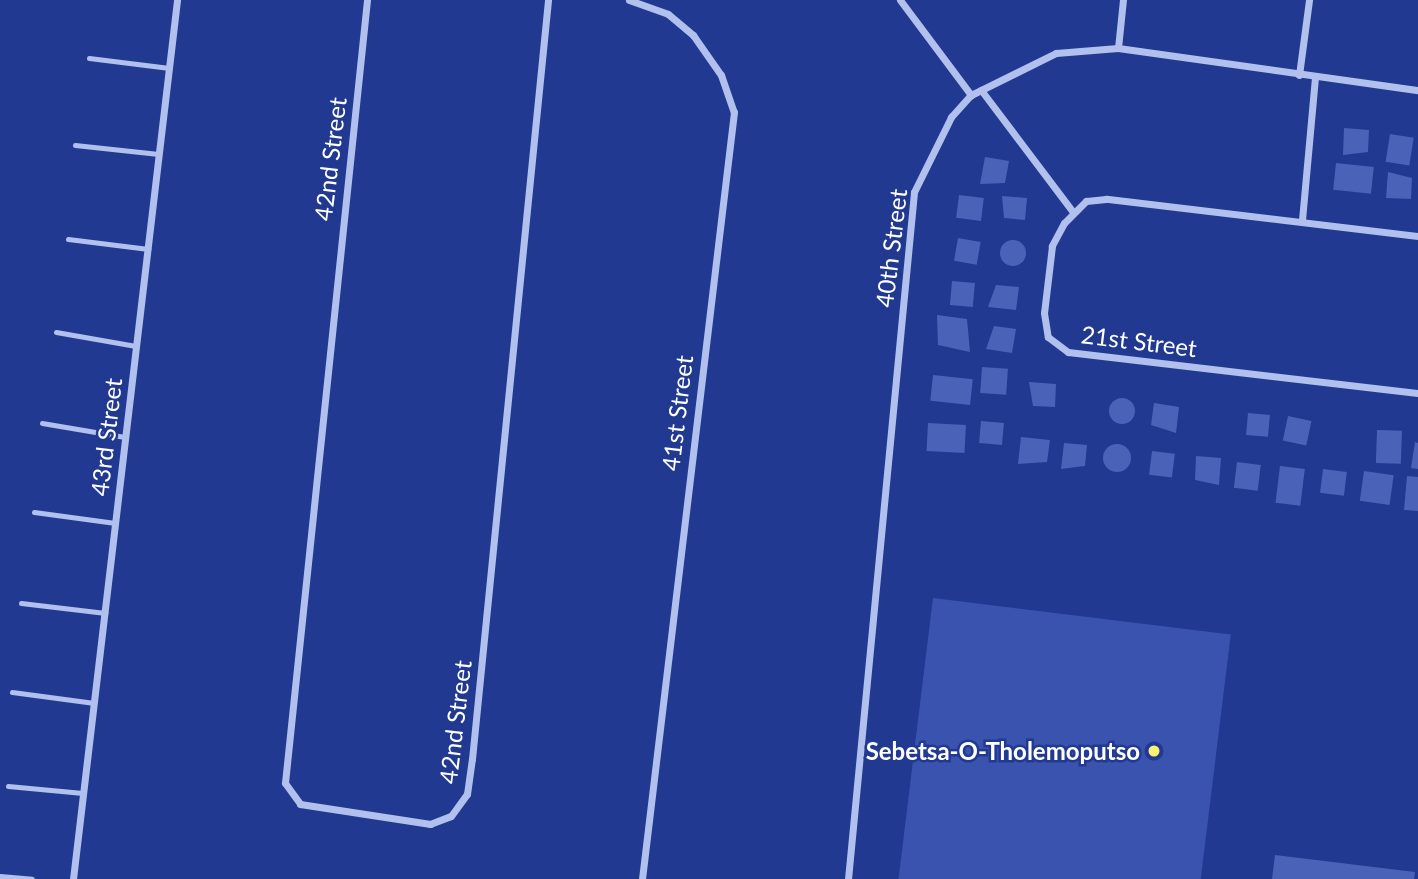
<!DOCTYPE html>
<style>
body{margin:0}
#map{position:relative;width:1418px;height:879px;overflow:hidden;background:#213991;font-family:Lato,sans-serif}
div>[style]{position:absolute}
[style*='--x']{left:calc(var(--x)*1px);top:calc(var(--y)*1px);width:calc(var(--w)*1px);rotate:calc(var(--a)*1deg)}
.green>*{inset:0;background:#3953af;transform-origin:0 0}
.building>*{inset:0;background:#4a62b8;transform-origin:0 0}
.round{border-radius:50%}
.lane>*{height:5px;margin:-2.5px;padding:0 2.5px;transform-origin:2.5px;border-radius:2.5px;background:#b2c0ed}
.street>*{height:7px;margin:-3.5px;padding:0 3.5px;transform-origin:3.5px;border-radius:3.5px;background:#b2c0ed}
.dots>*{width:19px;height:19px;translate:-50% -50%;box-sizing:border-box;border:4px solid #213991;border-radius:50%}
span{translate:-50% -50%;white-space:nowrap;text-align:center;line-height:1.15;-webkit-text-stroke:5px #213991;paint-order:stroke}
.street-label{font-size:24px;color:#fff}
.poi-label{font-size:24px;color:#fff;font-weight:700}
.right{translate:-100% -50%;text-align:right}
</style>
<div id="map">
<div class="green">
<i style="left:933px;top:598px;width:300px;height:283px;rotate:7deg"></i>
</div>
<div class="building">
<i style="clip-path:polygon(1344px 128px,1369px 130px,1368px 152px,1343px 155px)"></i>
<i style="left:1390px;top:134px;width:24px;height:28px;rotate:9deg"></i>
<i style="clip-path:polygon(985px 157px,1009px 161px,1005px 183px,980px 184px)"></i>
<i style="left:1336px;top:163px;width:38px;height:27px;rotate:6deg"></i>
<i style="clip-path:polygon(1388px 172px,1412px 178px,1411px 199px,1386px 198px)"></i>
<i style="left:959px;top:195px;width:25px;height:23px;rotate:7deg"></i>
<i style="clip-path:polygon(1002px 196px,1027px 198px,1025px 220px,1004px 218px)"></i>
<i style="left:958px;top:238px;width:23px;height:23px;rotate:10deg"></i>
<i class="round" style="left:1000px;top:240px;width:26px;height:26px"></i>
<i style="left:952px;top:281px;width:23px;height:24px;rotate:5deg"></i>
<i style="clip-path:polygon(996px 285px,1019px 287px,1016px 310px,988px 307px)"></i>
<i style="clip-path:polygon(937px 315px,967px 319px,970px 352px,938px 345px)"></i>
<i style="clip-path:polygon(994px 326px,1016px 329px,1012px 353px,986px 349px)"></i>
<i style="left:982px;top:367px;width:26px;height:26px;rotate:4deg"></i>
<i style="left:933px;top:375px;width:40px;height:26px;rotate:6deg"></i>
<i style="clip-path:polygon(1029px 382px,1056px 384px,1055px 407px,1033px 406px)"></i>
<i class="round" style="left:1109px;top:398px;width:26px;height:26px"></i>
<i style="clip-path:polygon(1154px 403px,1179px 407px,1176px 433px,1151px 425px)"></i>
<i style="left:1248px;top:413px;width:22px;height:22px;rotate:5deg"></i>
<i style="left:1288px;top:416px;width:24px;height:25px;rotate:12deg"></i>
<i style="left:981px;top:421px;width:23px;height:22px;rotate:5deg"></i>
<i style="left:928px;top:423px;width:38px;height:28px;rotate:3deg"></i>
<i style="left:1377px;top:430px;width:25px;height:33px;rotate:2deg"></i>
<i style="clip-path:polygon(1021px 437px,1050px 440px,1047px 462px,1018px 464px)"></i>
<i style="clip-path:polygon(1415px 442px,1418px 443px,1418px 469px,1411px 468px)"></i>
<i style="clip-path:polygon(1064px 443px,1087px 445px,1085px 466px,1061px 469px)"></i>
<i class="round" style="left:1103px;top:444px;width:28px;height:28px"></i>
<i style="left:1152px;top:451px;width:23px;height:24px;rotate:7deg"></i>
<i style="clip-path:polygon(1196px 456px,1221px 458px,1219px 485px,1195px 480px)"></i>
<i style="left:1237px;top:462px;width:24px;height:26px;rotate:7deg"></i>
<i style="left:1280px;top:466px;width:25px;height:37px;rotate:7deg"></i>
<i style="left:1323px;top:469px;width:24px;height:24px;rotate:7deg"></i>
<i style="left:1364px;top:471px;width:30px;height:30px;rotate:8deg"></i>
<i style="clip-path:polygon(1407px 476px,1418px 477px,1418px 511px,1404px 510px)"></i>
<i style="clip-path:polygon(1275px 855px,1415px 872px,1414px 879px,1272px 879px)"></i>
</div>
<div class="lane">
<i style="--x:89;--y:58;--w:81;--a:7.1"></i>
<i style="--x:75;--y:145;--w:84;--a:6.1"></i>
<i style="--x:68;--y:239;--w:81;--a:7.1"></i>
<i style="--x:56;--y:332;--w:81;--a:9.9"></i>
<i style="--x:42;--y:423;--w:84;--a:9.6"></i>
<i style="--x:34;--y:512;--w:82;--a:7.7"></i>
<i style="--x:21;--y:603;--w:85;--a:6.8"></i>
<i style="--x:12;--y:692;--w:83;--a:7.6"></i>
<i style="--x:8;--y:786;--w:75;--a:5.3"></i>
<i style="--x:0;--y:876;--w:32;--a:5"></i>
</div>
<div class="street">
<i style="--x:367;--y:0;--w:787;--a:95.98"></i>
<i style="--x:285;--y:783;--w:26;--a:54"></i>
<i style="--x:300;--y:804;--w:132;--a:8.7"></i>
<i style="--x:430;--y:824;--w:22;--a:-21"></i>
<i style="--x:451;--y:816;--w:27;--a:-54"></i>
<i style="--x:467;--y:794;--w:35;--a:-82"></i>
<i style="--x:472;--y:759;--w:763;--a:-84.28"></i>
<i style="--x:629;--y:0;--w:41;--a:19.7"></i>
<i style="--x:668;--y:14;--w:33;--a:40"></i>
<i style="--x:693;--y:35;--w:49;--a:55"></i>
<i style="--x:721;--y:75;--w:39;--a:71"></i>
<i style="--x:734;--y:112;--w:772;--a:96.84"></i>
<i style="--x:900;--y:0;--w:119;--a:53.2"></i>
<i style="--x:1118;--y:48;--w:48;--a:-84.1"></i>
<i style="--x:1299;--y:75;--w:76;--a:-82.4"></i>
<i style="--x:981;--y:90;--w:153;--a:53"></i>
<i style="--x:1302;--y:220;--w:144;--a:-84.8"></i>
<i style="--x:1418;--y:236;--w:314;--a:-173.2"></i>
<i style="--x:1106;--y:199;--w:20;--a:174"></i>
<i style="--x:1086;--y:201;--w:31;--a:135"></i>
<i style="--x:1064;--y:223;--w:26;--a:118"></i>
<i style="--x:1052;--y:246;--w:67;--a:96.8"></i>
<i style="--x:1044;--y:313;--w:24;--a:81"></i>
<i style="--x:1048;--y:337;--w:25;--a:37"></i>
<i style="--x:1068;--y:352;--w:352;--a:6.7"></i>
<i style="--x:73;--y:879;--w:885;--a:-83.25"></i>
<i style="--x:848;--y:879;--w:690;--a:-84.51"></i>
<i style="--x:914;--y:192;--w:84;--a:-63.7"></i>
<i style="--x:951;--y:117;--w:30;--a:-48"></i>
<i style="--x:971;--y:95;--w:95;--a:-26.3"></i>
<i style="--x:1056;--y:53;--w:62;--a:-4.6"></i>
<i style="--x:1118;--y:48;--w:303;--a:8"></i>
</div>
<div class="dots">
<i style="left:1154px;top:751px;background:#f9f174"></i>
</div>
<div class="street-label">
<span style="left:330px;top:159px;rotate:-83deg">42nd Street</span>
<span style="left:891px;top:248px;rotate:-83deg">40th Street</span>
<span style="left:1139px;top:341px;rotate:7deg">21st Street</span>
<span style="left:677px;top:413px;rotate:-83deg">41st Street</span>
<span style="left:106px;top:437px;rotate:-83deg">43rd Street</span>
<span style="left:455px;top:722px;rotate:-83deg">42nd Street</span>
</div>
<div class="poi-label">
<span class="right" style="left:1140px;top:751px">Sebetsa-O-Tholemoputso</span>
</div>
</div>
